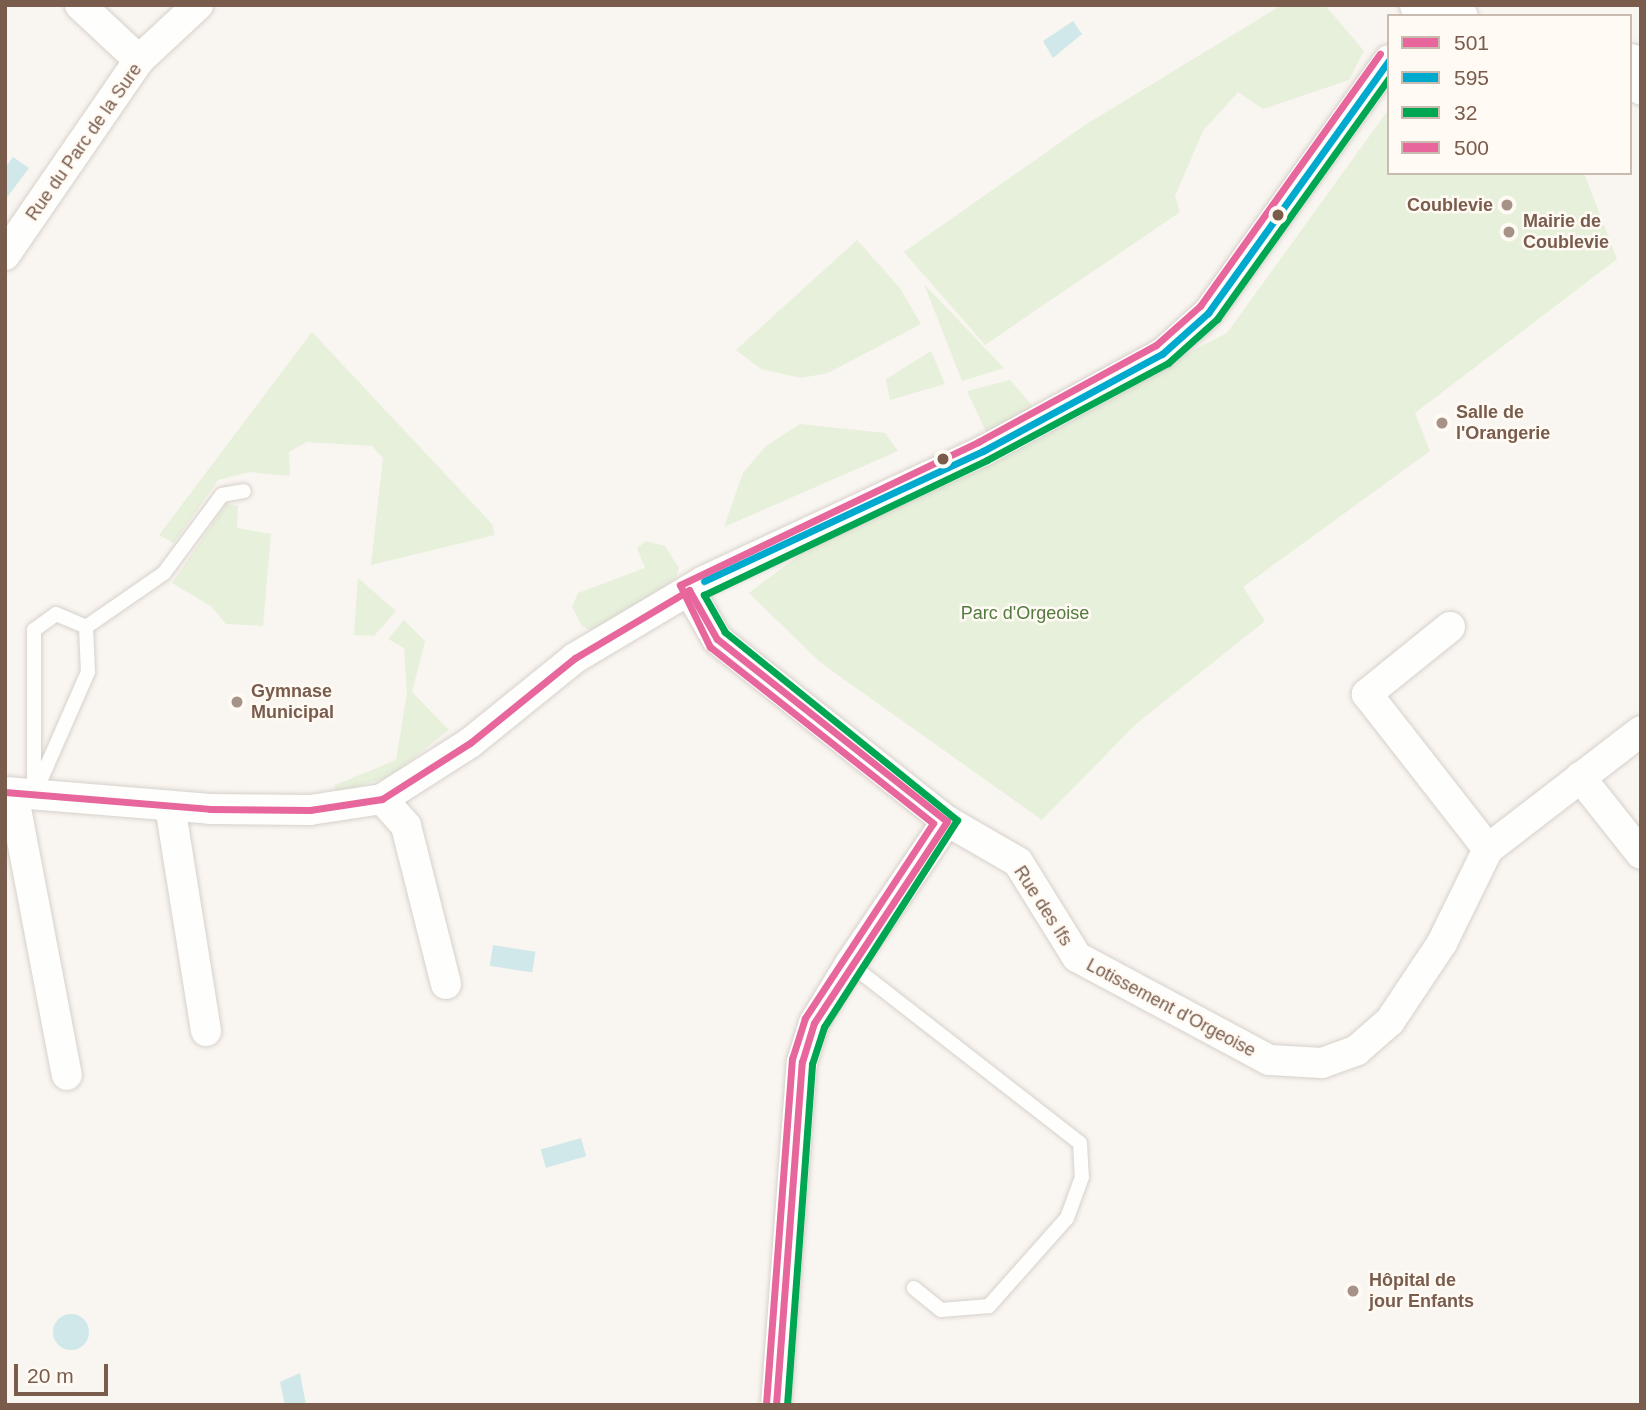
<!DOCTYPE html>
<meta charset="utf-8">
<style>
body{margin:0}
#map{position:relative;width:1646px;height:1410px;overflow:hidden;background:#f9f5f0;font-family:Arial,sans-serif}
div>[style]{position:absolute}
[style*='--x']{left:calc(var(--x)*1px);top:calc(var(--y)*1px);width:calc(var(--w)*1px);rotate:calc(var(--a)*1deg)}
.green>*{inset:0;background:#e7f0db}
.water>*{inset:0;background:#d0e8ea;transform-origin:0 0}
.round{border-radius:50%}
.roads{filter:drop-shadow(0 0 2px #d7d1cb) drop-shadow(0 0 2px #d7d1cb)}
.service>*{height:14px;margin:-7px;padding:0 7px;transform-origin:7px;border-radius:7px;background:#fefefd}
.minor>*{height:30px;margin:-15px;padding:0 15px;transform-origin:15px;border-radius:15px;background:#fefefd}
.secondary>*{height:38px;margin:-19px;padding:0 19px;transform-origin:19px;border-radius:19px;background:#fefefd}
.bus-1>*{height:7px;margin:-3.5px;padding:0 3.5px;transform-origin:3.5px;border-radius:3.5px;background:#e7679c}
.bus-2>*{height:7px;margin:-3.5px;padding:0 3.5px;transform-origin:3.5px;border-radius:3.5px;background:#00a9ce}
.bus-3>*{height:7px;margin:-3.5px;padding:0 3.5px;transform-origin:3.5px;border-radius:3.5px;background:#00a651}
.bus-4>*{height:7px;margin:-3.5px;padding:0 3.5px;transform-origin:3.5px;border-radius:3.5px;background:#e7679c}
.dots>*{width:19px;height:19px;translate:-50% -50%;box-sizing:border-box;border:4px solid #fffaf3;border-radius:50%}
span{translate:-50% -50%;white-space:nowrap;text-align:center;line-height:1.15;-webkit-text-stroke:5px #fffaf3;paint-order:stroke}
.street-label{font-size:18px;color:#7a5c4d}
.poi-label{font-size:18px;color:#7a5c4d;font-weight:700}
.right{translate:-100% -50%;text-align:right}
.left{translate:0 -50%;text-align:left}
.park-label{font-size:18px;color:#537a41}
.frame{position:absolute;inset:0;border:7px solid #7a5c4d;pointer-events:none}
.legend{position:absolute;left:1387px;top:14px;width:245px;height:161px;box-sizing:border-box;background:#fffaf3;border:2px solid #cabbb1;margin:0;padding:9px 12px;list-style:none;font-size:21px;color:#7a5c4d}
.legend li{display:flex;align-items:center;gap:14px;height:35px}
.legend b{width:35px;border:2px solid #cabbb1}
.scale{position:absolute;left:14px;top:1364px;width:94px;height:32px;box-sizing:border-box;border:4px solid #7a5c4d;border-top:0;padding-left:9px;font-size:21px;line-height:24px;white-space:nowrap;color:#7a5c4d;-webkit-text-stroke:5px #fffaf3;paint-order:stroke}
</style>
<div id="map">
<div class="green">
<i style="clip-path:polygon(1282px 5px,1325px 5px,1364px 51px,1349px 80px,1263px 109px,1238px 92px,1203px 131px,1175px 196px,1180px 212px,985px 345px,904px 252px,1085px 125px)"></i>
<i style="clip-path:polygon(1389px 109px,1389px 173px,1584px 173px,1617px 259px,1415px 413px,1430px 451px,1243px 587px,1265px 621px,1136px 724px,1042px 820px,821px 663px,749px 593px,807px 549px,1227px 333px)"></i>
<i style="clip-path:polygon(857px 240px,900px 288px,921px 324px,828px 373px,801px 378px,761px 369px,736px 350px)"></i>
<i style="clip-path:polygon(924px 284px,1004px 368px,962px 381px)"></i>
<i style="clip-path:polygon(312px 332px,492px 524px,495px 535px,371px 565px,383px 458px,372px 446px,307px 442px,289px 452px,290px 476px,250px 472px,218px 480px,174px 543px,159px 535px)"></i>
<i style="clip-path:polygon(931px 351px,945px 384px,890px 400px,886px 379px)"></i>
<i style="clip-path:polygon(1010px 380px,1036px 410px,988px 436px,967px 391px)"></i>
<i style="clip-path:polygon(800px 424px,885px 433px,898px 451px,724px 527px,743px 473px,766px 446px)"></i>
<i style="clip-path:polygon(226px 504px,238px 506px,237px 528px,271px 534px,263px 626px,226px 624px,212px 607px,172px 583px)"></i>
<i style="clip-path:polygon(646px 541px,665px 546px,679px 568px,676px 578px,616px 621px,590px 630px,582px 626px,572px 607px,578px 593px,645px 568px,637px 548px)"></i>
<i style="clip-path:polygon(358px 578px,396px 611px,374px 636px,354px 635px)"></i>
<i style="clip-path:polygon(404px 620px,425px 641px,412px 692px,449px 730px,389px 777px,335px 793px,335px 785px,396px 760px,407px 693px,404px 648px,388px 639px)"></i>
</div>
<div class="water">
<i style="clip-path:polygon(1073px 21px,1082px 34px,1053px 58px,1043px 41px)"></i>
<i style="clip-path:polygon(13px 157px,29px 168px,5px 200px,5px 168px)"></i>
<i style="left:493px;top:945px;width:43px;height:21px;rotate:9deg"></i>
<i style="left:581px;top:1138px;width:19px;height:42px;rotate:74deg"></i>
<i class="round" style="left:53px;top:1314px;width:36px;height:36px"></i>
<i style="clip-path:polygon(300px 1373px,306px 1405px,285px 1405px,280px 1382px)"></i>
</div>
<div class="roads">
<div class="service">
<i style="--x:56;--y:614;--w:33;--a:23"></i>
<i style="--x:86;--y:627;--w:45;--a:87.5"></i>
<i style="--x:88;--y:672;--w:134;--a:113.7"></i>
<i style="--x:34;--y:795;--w:165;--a:-90"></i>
<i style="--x:34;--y:630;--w:27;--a:-36"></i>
<i style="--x:86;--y:627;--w:95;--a:-34.7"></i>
<i style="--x:164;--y:573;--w:97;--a:-53.4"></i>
<i style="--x:222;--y:495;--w:22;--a:-10"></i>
<i style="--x:850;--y:964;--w:291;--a:37.9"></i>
<i style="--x:1080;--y:1143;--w:34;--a:87"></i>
<i style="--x:1082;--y:1177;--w:44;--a:110.1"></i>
<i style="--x:1067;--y:1218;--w:118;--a:131.6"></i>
<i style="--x:989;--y:1306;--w:48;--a:175.2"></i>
<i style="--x:941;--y:1310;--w:35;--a:-141"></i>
</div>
<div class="minor">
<i style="--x:80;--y:5;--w:81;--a:43"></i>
<i style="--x:1637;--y:65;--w:25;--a:81"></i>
<i style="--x:5;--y:255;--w:237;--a:-55.5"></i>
<i style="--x:139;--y:60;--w:81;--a:-43"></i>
<i style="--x:689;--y:590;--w:56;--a:60.3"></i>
<i style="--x:717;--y:639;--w:293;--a:38.4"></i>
<i style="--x:947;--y:821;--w:82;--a:30"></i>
<i style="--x:1018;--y:862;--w:112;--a:58.2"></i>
<i style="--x:1077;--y:957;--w:218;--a:28.2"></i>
<i style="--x:1269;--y:1060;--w:53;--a:3.2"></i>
<i style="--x:1322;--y:1063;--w:37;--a:-20"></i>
<i style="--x:1357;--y:1050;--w:44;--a:-41.3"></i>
<i style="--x:1390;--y:1021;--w:94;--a:-56.3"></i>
<i style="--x:1442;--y:943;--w:105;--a:-63.9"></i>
<i style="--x:1488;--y:849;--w:193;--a:-37.6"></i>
<i style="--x:1450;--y:627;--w:107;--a:141.1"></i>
<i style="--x:1367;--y:694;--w:197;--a:52"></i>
<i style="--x:1580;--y:777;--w:98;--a:51.6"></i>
<i style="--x:5;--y:792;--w:206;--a:4.7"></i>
<i style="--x:210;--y:809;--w:100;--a:0.6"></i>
<i style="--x:310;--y:810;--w:73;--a:-8.7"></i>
<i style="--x:382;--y:799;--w:104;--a:-32.5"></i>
<i style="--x:470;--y:743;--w:135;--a:-39"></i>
<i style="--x:575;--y:658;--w:150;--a:-30.8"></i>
<i style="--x:704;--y:581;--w:308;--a:-25"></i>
<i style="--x:983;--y:451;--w:204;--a:-28.5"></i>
<i style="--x:1162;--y:354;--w:62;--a:-41.7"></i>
<i style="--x:1208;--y:313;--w:311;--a:-54.4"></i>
<i style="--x:13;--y:793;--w:287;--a:79.2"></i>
<i style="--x:382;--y:799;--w:36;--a:48"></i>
<i style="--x:406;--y:826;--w:163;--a:75.8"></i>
<i style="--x:170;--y:806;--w:228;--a:80.9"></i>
<i style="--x:776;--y:1405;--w:344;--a:-85.7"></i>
<i style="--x:802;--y:1062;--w:41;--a:-72.9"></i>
<i style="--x:814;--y:1023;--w:69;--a:-58.6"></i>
<i style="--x:850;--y:964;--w:173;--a:-55.9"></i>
</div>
<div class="secondary">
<i style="--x:1419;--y:5;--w:41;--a:15.8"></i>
<i style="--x:1630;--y:63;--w:11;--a:15"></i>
</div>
</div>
<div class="bus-1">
<i style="--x:5;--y:792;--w:206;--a:4.7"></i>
<i style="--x:210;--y:809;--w:100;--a:0.6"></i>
<i style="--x:310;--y:810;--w:73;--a:-8.7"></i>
<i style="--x:382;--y:799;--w:104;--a:-32.5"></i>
<i style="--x:470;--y:743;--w:135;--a:-39"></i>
<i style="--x:575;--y:658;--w:133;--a:-30.8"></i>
<i style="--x:689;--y:590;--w:56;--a:60.3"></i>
<i style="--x:717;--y:639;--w:293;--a:38.4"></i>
<i style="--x:776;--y:1405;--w:344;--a:-85.7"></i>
<i style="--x:802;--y:1062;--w:41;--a:-72.9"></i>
<i style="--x:814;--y:1023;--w:242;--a:-56.6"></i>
</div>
<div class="bus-2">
<i style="--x:704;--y:581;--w:308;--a:-25"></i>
<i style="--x:983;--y:451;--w:204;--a:-28.5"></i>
<i style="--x:1162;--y:354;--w:62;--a:-41.7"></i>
<i style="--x:1208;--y:313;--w:311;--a:-54.4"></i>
</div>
<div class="bus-3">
<i style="--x:787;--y:1405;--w:342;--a:-85.8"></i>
<i style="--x:812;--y:1064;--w:39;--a:-72"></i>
<i style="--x:824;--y:1027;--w:246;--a:-57.3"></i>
<i style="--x:957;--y:820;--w:299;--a:-141"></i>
<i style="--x:725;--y:632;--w:43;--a:-119.6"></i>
<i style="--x:704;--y:595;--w:314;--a:-25.5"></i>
<i style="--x:987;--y:460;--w:205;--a:-28.2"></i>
<i style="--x:1168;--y:363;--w:66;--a:-41.9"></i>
<i style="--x:1217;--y:319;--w:296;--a:-54.5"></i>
</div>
<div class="bus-4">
<i style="--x:766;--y:1404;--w:346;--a:-85.7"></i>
<i style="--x:792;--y:1059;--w:43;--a:-72.4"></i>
<i style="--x:805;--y:1018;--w:233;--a:-56.7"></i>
<i style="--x:933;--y:823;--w:284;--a:-141.7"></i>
<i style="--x:710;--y:647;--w:69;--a:-115.8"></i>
<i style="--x:680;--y:585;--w:331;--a:-25.6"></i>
<i style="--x:978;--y:442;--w:203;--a:-28.6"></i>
<i style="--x:1156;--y:345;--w:59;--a:-41.6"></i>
<i style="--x:1200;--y:306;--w:310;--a:-54.5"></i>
</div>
<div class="dots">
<i style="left:1507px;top:205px;background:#a69286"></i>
<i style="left:1278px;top:215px;background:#7a5c4d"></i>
<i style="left:1509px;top:232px;background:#a69286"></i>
<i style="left:1442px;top:423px;background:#a69286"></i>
<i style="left:943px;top:459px;background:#7a5c4d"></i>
<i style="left:237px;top:702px;background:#a69286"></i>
<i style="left:1353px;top:1291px;background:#a69286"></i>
</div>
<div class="street-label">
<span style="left:84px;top:142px;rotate:-55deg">Rue du Parc de la Sure</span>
<span style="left:1043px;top:906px;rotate:57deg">Rue des Ifs</span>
<span style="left:1171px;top:1008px;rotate:28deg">Lotissement d'Orgeoise</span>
</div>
<div class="poi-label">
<span class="right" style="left:1493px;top:205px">Coublevie</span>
<span class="left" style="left:1523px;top:232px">Mairie de<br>Coublevie</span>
<span class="left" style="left:1456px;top:423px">Salle de<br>l'Orangerie</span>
<span class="left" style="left:251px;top:702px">Gymnase<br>Municipal</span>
<span class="left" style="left:1369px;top:1291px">Hôpital de<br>jour Enfants</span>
</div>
<div class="park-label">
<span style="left:1025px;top:613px">Parc d'Orgeoise</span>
</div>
<div class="frame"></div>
<ul class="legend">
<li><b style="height:9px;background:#e7679c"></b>501</li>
<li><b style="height:9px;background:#00a9ce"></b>595</li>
<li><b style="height:9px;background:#00a651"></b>32</li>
<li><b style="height:9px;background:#e7679c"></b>500</li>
</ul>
<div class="scale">20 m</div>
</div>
